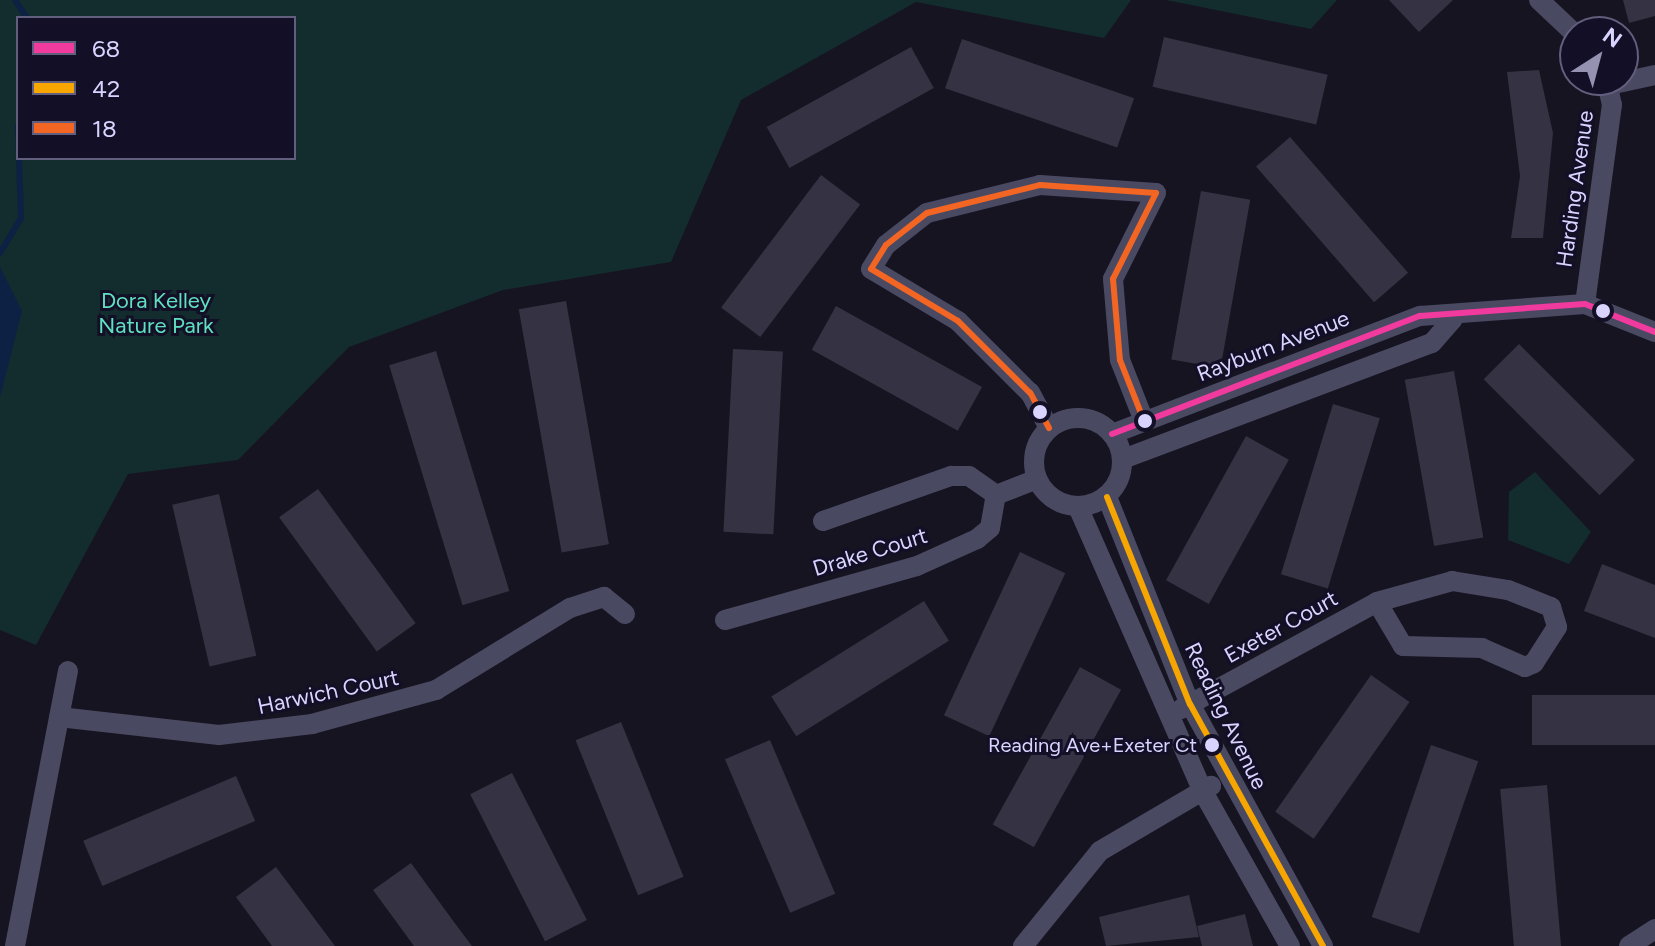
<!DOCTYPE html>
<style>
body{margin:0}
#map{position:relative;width:1655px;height:946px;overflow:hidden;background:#161421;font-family:Figtree,sans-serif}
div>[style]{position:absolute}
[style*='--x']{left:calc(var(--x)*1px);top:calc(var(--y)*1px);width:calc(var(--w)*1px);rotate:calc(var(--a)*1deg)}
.green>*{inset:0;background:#132c2d}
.water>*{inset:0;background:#0d2144}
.stream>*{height:6px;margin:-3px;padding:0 3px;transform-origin:3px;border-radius:3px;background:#0d2144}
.building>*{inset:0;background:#343243;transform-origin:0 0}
.street>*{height:20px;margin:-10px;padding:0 10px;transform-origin:10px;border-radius:10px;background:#4a4962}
.street>.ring{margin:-10px;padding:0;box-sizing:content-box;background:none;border:20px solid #4a4962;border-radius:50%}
.bus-1>*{height:6px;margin:-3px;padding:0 3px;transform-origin:3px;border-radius:3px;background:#f13a9d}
.bus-2>*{height:6px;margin:-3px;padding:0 3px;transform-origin:3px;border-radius:3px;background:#f7a600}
.bus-3>*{height:6px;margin:-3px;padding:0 3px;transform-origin:3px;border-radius:3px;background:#f26522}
.dots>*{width:22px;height:22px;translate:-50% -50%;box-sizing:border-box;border:4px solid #130f26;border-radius:50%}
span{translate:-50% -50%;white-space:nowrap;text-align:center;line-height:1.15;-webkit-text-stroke:6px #130f26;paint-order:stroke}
.bus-label{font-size:20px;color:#d9d4ff}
.right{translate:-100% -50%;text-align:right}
.street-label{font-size:22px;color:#d9d4ff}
.park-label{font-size:22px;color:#5fe0c0}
.legend{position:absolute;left:16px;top:16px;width:280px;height:144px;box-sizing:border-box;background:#130f26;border:2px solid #625e7d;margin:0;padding:10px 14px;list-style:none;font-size:24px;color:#d9d4ff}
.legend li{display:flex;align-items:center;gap:16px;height:40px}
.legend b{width:40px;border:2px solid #625e7d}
.north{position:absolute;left:1559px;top:16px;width:80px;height:80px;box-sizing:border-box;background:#130f26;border:2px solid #625e7d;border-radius:50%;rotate:36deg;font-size:22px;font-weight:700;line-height:32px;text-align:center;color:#d9d4ff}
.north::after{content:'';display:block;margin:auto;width:28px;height:36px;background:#9591b1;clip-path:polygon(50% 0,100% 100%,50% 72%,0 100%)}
</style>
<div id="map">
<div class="green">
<i style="clip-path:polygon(evenodd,0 0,1131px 0,1104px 38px,916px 2px,741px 100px,671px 262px,503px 290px,349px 347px,238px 460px,128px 474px,36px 645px,0 630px,0 0,18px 18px,294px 18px,294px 158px,18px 158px,18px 18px)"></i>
<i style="clip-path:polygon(1166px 0,1337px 0,1311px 29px)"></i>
<i style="clip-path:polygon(1535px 472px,1591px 532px,1569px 564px,1508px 540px,1509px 492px)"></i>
</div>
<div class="water">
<i style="clip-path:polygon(0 267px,22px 311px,0 397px)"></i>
</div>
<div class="stream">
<i style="--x:15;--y:0;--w:22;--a:56"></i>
<i style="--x:0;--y:253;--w:41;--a:-59"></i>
<i style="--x:21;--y:218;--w:92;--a:-91.9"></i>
</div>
<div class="building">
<i style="clip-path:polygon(1389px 0,1453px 0,1419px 32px)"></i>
<i style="clip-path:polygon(1623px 0,1655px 0,1655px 16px,1629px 23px)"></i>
<i style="left:1164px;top:37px;width:168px;height:51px;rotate:13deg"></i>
<i style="left:962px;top:39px;width:182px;height:52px;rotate:19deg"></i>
<i style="left:911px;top:47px;width:47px;height:165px;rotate:61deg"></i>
<i style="clip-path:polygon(1539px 70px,1553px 133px,1543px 238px,1511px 238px,1520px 176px,1507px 72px)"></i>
<i style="left:1290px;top:137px;width:180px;height:45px;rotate:49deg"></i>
<i style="left:821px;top:175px;width:49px;height:166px;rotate:37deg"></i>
<i style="left:1201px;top:191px;width:50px;height:171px;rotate:10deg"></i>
<i style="left:566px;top:301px;width:247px;height:48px;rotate:80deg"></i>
<i style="left:836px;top:306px;width:167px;height:50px;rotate:29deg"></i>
<i style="left:1519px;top:344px;width:164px;height:50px;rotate:45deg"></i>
<i style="left:733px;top:349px;width:50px;height:183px;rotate:3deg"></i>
<i style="left:436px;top:351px;width:251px;height:49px;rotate:73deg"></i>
<i style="left:1454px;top:371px;width:169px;height:50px;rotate:80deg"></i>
<i style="left:1333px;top:404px;width:49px;height:178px;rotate:17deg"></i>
<i style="left:1246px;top:436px;width:49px;height:165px;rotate:29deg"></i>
<i style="left:318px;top:489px;width:166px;height:48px;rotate:54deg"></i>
<i style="left:219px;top:494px;width:166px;height:48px;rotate:77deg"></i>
<i style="left:1020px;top:552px;width:50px;height:180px;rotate:25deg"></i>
<i style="clip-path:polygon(1602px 564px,1655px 585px,1655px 638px,1584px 611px)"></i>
<i style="left:924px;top:601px;width:47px;height:180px;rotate:58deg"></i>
<i style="left:1080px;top:667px;width:47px;height:180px;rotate:29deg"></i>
<i style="left:1371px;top:675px;width:47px;height:167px;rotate:35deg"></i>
<i style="left:1655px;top:695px;width:50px;height:123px;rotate:90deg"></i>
<i style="left:621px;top:722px;width:167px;height:49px;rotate:68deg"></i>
<i style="left:770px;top:740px;width:167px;height:49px;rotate:67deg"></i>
<i style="left:1431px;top:745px;width:50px;height:182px;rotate:19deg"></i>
<i style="left:512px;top:773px;width:165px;height:47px;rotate:63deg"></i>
<i style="left:236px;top:776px;width:49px;height:166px;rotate:67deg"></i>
<i style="left:1547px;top:785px;width:162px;height:47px;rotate:85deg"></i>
<i style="clip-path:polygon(411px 863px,451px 918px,472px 946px,414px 946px,373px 890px)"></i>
<i style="clip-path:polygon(276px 867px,335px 946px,272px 946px,236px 897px)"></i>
<i style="clip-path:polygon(1189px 895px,1199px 937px,1106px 946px,1099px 917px)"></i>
<i style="clip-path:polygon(1245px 914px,1253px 946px,1202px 946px,1197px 926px)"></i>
</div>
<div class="street">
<i style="--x:1539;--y:0;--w:50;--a:43.4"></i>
<i style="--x:1609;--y:85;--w:47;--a:-12.3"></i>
<i style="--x:1585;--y:304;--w:201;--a:-82.3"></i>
<i style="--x:1612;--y:105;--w:26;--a:-103"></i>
<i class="ring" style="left:1034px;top:418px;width:68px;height:68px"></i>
<i style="--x:1049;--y:428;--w:40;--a:-118"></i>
<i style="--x:1030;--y:393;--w:102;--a:-135"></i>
<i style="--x:958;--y:321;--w:101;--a:-149.1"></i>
<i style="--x:871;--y:269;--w:28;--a:-58"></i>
<i style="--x:886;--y:245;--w:52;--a:-38"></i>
<i style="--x:927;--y:213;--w:116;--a:-13.9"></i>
<i style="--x:1040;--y:185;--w:116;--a:3.9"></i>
<i style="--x:1156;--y:193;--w:96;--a:116.6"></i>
<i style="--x:1113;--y:279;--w:81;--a:85.1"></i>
<i style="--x:1120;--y:360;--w:66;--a:68.5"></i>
<i style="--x:1112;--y:434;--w:330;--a:-21"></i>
<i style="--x:1420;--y:316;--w:165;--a:-4.2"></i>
<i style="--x:1585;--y:304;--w:75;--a:21.8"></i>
<i style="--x:1123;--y:459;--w:330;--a:-20.6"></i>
<i style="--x:1432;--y:343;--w:32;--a:-49"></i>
<i style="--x:1107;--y:497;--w:223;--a:68.2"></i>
<i style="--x:1190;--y:704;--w:276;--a:61.2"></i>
<i style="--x:1078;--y:507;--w:309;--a:66.3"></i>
<i style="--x:1202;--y:790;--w:179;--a:60.6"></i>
<i style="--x:823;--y:521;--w:136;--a:-19.4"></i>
<i style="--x:951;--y:476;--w:18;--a:0"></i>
<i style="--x:969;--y:476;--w:33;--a:35"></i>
<i style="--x:996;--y:495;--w:44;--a:-21.3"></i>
<i style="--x:1452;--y:581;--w:57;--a:9.1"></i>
<i style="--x:1508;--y:590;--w:46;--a:21.6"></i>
<i style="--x:1551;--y:607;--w:21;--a:73"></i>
<i style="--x:1557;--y:627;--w:43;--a:122.6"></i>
<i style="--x:1534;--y:663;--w:10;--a:156"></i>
<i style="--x:1525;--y:667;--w:47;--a:-156.2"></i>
<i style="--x:1482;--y:648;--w:79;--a:-178.5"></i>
<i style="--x:1403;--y:646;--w:51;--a:-120.6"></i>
<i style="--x:1377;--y:602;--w:78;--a:-15.6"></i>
<i style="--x:725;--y:620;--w:199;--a:-15.7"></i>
<i style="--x:917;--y:566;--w:66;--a:-24.2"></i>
<i style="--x:977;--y:539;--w:17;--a:-40"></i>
<i style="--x:990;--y:528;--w:34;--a:-80"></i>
<i style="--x:1181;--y:709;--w:223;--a:-28.6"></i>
<i style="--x:59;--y:717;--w:161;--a:6.4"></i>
<i style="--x:219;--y:735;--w:94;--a:-6.7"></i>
<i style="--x:312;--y:724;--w:129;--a:-15.3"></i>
<i style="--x:436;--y:690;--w:157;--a:-31.5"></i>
<i style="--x:570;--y:608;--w:36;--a:-18"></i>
<i style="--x:604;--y:597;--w:27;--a:39"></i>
<i style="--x:15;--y:946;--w:280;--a:-79.1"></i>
<i style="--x:1023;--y:946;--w:122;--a:-51"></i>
<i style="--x:1100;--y:851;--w:129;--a:-30.4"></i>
<i style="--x:1629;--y:946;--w:31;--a:-33"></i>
</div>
<div class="bus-1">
<i style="--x:1112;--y:434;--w:330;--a:-21"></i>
<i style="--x:1420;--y:316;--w:165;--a:-4.2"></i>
<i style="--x:1585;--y:304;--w:75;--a:21.8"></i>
</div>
<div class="bus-2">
<i style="--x:1107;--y:497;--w:223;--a:68.2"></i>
<i style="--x:1190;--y:704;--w:276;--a:61.2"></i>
</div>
<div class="bus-3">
<i style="--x:1049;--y:428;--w:40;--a:-118"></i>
<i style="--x:1030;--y:393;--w:102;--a:-135"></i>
<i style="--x:958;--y:321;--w:101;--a:-149.1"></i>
<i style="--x:871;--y:269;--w:28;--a:-58"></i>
<i style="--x:886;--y:245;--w:52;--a:-38"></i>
<i style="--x:927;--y:213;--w:116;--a:-13.9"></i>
<i style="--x:1040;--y:185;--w:116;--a:3.9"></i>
<i style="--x:1156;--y:193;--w:96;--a:116.6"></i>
<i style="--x:1113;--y:279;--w:81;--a:85.1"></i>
<i style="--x:1120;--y:360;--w:66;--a:68.5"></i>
</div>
<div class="dots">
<i style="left:1603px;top:311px;background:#d9d4ff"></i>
<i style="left:1040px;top:412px;background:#d9d4ff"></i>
<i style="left:1145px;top:421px;background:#d9d4ff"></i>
<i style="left:1212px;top:745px;background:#d9d4ff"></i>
</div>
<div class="bus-label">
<span class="right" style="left:1197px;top:745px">Reading Ave+Exeter Ct</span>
</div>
<div class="street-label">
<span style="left:1575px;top:189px;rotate:-82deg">Harding Avenue</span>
<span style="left:1273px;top:346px;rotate:-21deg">Rayburn Avenue</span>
<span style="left:870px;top:552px;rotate:-17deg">Drake Court</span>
<span style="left:1281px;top:627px;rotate:-29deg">Exeter Court</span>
<span style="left:328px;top:692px;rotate:-12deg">Harwich Court</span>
<span style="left:1226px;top:716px;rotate:64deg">Reading Avenue</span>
</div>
<div class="park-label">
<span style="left:156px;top:313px">Dora Kelley<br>Nature Park</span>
</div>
<ul class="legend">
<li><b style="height:10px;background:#f13a9d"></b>68</li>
<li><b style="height:10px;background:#f7a600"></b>42</li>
<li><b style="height:10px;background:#f26522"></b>18</li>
</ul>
<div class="north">N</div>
</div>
